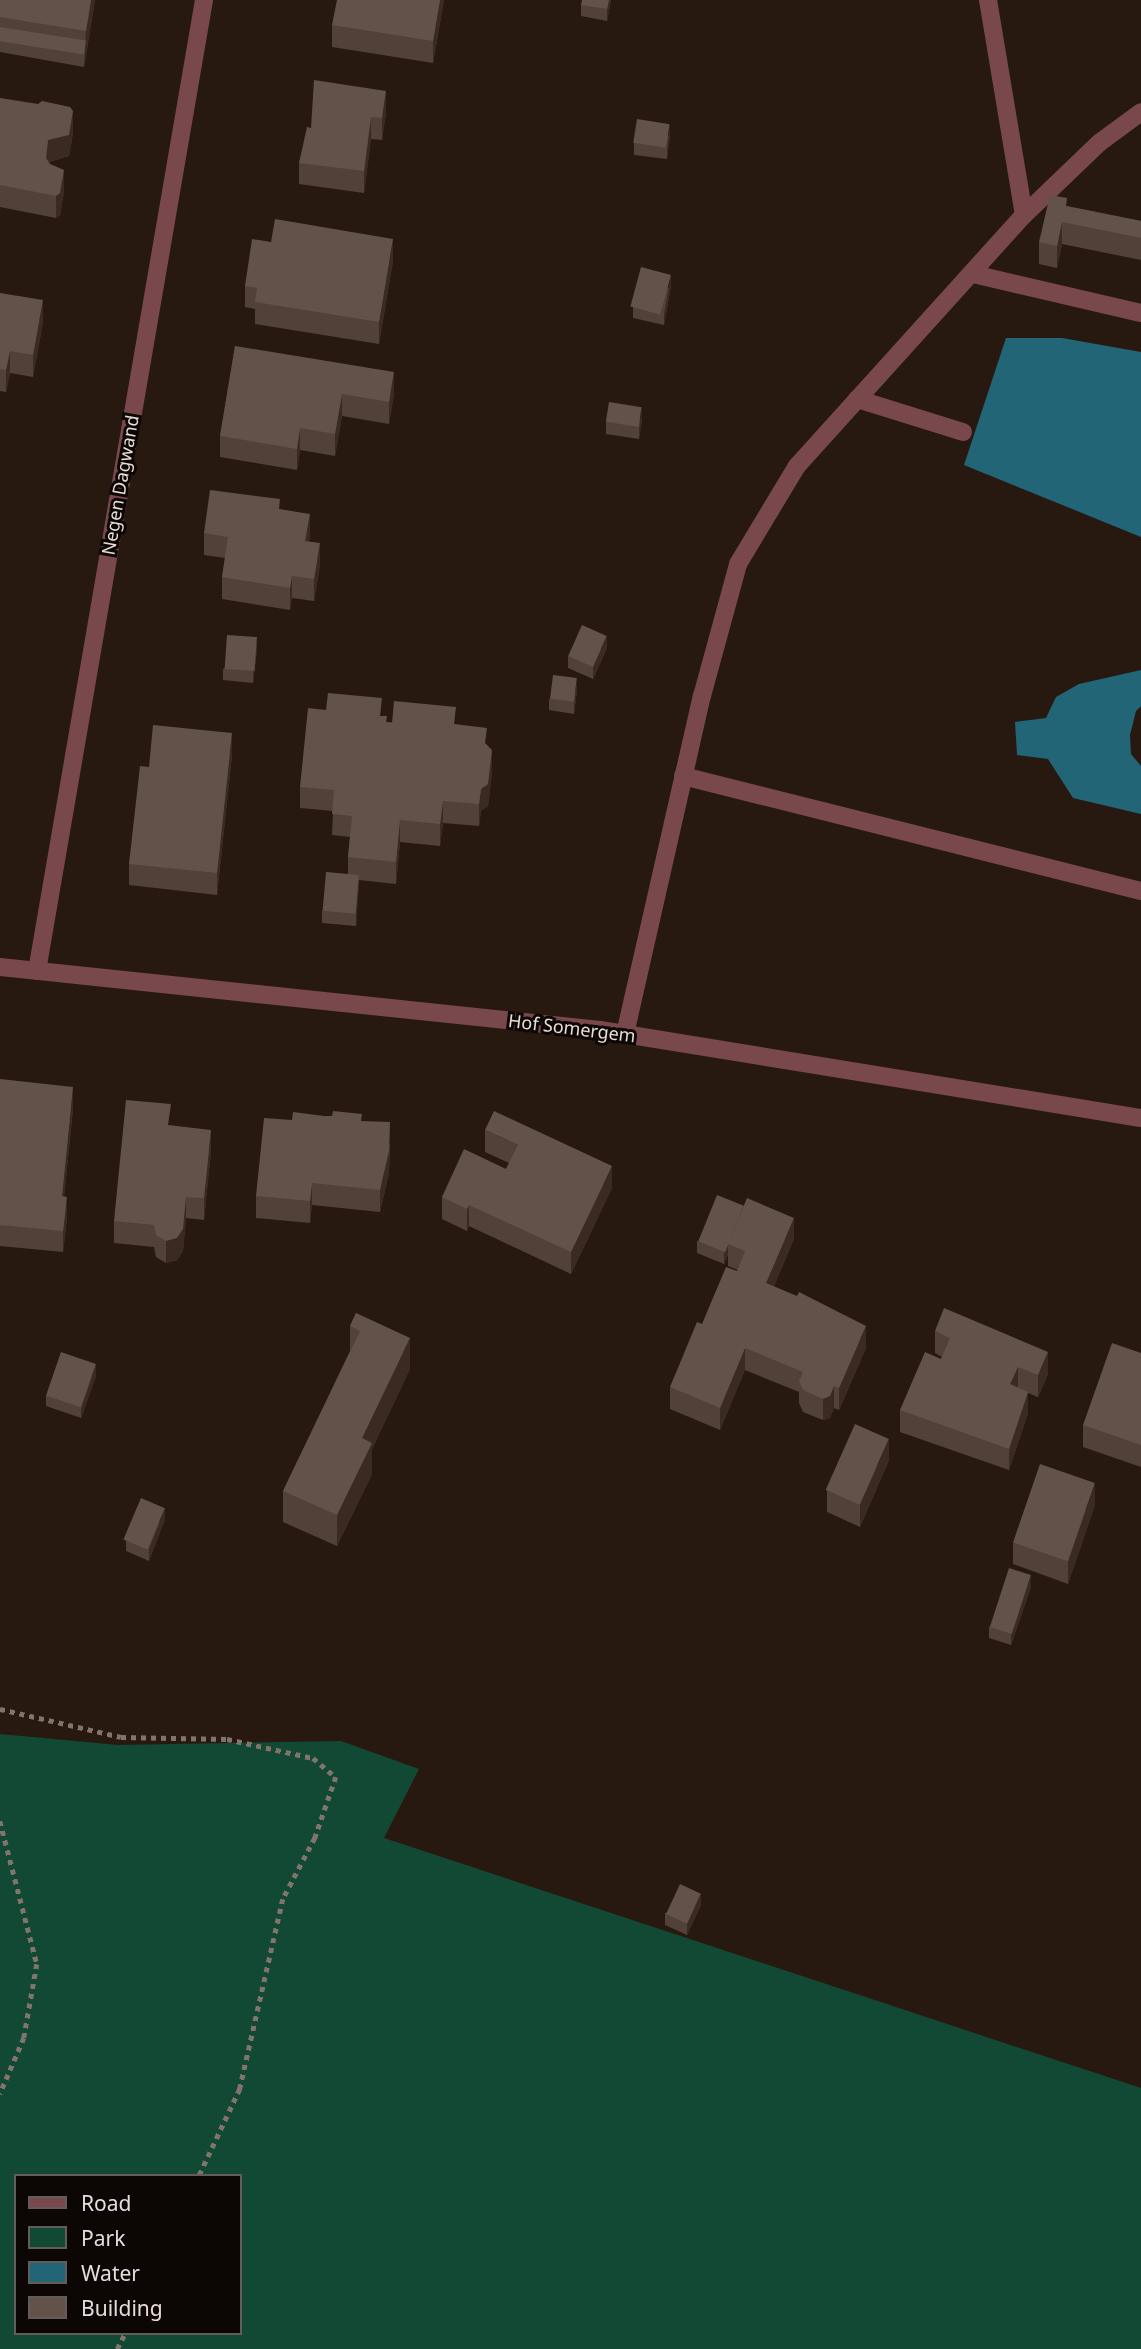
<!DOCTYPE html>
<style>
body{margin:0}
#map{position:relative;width:1141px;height:2349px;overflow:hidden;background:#281910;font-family:"Noto Sans",sans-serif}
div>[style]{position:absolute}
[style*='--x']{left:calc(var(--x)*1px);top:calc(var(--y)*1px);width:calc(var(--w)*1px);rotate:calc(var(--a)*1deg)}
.green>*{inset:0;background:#124935}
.water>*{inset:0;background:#226576}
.path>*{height:4.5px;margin-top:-2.25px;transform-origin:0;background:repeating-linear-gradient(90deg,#82746d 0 5px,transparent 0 10px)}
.lane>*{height:18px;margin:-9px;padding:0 9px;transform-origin:9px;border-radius:9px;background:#79484c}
.street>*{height:18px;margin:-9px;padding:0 9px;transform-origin:9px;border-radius:9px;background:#79484c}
.wall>*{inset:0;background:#514138}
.shaded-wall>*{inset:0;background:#3a2a21}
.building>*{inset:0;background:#625249;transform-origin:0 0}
span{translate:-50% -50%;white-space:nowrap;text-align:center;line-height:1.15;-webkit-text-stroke:6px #0c0604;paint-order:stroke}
.street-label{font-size:18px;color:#e8ddd7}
.legend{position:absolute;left:14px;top:2174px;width:228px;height:161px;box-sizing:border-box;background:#0c0604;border:2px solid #645c58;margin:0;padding:9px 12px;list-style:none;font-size:21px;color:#e8ddd7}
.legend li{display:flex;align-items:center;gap:14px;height:35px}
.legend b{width:35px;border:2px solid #645c58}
</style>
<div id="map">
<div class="green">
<i style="clip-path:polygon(evenodd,0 1734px,118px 1745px,341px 1741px,419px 1769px,384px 1838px,1141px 2088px,1141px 2349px,0 2349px,0 1734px,16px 2176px,240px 2176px,240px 2333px,16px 2333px,16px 2176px)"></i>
</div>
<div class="water">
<i style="clip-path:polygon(1006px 338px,1062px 338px,1141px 352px,1141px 537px,964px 465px)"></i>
<i style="clip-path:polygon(1141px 670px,1141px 706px,1136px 711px,1130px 735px,1131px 754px,1141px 766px,1141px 814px,1073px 798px,1048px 759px,1017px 755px,1015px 722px,1046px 718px,1056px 697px,1079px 684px)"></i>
</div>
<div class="path">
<i style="--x:0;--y:1709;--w:124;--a:13"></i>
<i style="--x:121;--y:1737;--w:106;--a:1.1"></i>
<i style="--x:227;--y:1739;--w:88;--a:12.5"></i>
<i style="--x:313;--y:1758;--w:30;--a:40"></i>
<i style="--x:336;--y:1777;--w:65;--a:109"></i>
<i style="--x:315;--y:1838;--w:69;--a:117.7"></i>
<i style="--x:283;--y:1899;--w:195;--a:102.8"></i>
<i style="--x:240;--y:2089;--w:96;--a:115.2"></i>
<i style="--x:0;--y:1821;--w:148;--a:75.5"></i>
<i style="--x:37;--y:1964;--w:75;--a:100"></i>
<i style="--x:24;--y:2038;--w:61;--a:113.2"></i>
<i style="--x:117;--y:2349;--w:18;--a:-63"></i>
</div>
<div class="lane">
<i style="--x:988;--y:0;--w:218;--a:80.5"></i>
<i style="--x:973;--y:274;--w:172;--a:13.1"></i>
<i style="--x:857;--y:399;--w:111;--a:17.3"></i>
<i style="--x:683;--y:776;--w:472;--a:14.1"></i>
<i style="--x:625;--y:1034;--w:347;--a:-77.2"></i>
<i style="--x:702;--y:696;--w:137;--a:-74.7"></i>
<i style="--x:738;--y:564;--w:114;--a:-59"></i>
<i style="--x:797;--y:466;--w:338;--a:-47.9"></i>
<i style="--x:1024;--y:215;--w:104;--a:-43.8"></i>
<i style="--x:1099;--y:143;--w:52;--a:-36.4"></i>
</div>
<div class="street">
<i style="--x:0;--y:967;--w:603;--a:5.99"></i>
<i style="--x:600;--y:1030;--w:548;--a:9.24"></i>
<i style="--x:37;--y:971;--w:985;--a:-80.24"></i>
</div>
<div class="wall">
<i style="clip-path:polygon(0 0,95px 0,84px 67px,0 52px)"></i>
<i style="clip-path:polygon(444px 0,433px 63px,332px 47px,332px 25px)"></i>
<i style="clip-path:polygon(611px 0,607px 21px,581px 16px,581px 5px)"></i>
<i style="clip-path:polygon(0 98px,73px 133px,69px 156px,49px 162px,64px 192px,60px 215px,56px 218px,0 207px)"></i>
<i style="clip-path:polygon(386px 113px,382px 140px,371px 139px,364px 193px,299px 184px,299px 163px,311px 128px)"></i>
<i style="clip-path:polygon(670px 135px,667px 159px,634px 155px,634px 143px)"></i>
<i style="clip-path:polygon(1067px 206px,1141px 221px,1141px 260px,1062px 244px,1057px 268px,1039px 264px,1039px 242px)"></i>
<i style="clip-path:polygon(271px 242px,393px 261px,379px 344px,255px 324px,255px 309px,245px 307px,245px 286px)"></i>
<i style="clip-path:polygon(671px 286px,664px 325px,633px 318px,633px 307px)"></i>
<i style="clip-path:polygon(0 293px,43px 322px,33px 377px,10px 373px,6px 392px,0 391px)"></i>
<i style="clip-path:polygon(235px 346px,394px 394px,389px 424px,342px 416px,335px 456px,300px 450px,297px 470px,220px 457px,220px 436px)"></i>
<i style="clip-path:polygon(642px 419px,639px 439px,606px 434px,606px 422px)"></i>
<i style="clip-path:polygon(280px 509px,310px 535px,309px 541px,320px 565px,314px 601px,292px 598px,290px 610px,222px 599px,222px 577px,225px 558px,204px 555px,204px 533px)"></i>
<i style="clip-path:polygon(607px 648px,593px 679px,568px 668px,568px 656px)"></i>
<i style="clip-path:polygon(257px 649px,253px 683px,223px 680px,223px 669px)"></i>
<i style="clip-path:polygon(577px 690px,574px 714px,549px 710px,549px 699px)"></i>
<i style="clip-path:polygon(382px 716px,387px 722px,456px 724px,487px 745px,492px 772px,488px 806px,481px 811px,479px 826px,443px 823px,440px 846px,400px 842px,396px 884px,359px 880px,356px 926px,322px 923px,322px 911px,348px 874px,348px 857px,350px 837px,332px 835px,333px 811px,300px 808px,300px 787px)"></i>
<i style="clip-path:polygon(232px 755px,217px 895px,129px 885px,129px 864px,149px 767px)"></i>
<i style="clip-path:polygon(0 1079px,73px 1109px,64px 1196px,67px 1218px,63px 1252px,0 1246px)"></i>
<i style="clip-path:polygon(292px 1120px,362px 1121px,390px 1144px,389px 1173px,380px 1212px,312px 1205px,310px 1223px,256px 1218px,256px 1196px)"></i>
<i style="clip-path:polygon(171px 1125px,211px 1151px,204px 1220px,186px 1218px,183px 1251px,177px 1260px,166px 1263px,156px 1257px,154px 1247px,114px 1243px,114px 1221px)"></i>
<i style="clip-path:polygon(485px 1130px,612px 1188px,571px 1274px,469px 1226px,467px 1231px,442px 1219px,442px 1197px,506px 1169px,509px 1163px,485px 1152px)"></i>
<i style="clip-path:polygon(794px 1239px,774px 1286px,866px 1348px,839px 1410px,834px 1408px,830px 1418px,823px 1420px,803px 1412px,799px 1403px,799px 1392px,745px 1370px,720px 1430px,670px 1409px,670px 1387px,702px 1324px,738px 1270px,728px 1266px,728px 1254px,724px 1264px,697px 1253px,697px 1241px)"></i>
<i style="clip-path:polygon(356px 1313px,410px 1369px,372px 1449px,372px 1474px,337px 1546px,283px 1522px,283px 1491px,350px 1351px,350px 1326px)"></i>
<i style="clip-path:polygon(935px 1331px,1048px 1374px,1038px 1397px,1028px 1393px,1028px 1413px,1009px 1470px,900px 1432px,900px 1410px,942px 1357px,935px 1353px)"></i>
<i style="clip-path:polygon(1141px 1353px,1141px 1467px,1083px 1447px,1083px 1425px)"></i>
<i style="clip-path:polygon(96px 1376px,81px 1418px,46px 1406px,46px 1395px)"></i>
<i style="clip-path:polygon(889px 1460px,860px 1527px,827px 1512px,827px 1490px)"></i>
<i style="clip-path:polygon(1095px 1505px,1068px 1584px,1013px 1564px,1013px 1543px)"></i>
<i style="clip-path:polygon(165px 1519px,149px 1561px,126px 1551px,126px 1540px)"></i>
<i style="clip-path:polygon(1031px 1587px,1011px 1645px,989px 1638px,989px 1627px)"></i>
<i style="clip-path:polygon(701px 1905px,687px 1935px,665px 1925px,665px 1913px)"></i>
</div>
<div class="shaded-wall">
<i style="clip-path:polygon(91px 0,95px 0,84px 67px,86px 31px)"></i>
<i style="clip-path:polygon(440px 0,444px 0,433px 63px,433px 41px)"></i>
<i style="clip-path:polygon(609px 0,611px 0,607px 21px,607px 9px)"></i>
<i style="clip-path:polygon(386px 91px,386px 113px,382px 140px,382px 118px)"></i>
<i style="clip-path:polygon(73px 111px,73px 133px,69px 156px,48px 162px,46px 158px,48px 140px)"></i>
<i style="clip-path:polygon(371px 117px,371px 139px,364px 193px,364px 171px)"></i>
<i style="clip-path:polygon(670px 124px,670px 135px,667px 159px,667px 148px)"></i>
<i style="clip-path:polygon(64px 170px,64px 192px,60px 215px,56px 218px,56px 196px)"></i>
<i style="clip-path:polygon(1062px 222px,1062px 244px,1057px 268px,1057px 246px)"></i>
<i style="clip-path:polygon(393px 239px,393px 261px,379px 344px,379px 322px)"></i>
<i style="clip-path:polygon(671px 275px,671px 286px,664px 325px,664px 314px)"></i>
<i style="clip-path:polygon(43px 300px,43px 322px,33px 377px,33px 355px)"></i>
<i style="clip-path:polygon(10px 351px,10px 373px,6px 392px,6px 370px)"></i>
<i style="clip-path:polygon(394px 372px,394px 394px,389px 424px,389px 402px)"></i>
<i style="clip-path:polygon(342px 394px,342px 416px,335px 456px,335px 434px)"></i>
<i style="clip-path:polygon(642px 407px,642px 419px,639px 439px,639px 428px)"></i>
<i style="clip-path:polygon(300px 428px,300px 450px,297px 470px,297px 449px)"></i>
<i style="clip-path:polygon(310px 514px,310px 535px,305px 563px,305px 541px)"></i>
<i style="clip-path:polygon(320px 543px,320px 565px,314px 601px,314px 579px)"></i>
<i style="clip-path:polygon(292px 576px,292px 598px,290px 610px,290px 588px)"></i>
<i style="clip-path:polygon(607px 636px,607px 648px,593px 679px,593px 667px)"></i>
<i style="clip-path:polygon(257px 637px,257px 649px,253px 683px,253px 672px)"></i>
<i style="clip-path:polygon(577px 678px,577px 690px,574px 714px,574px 703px)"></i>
<i style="clip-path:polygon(232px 733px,232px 755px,217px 895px,217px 873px)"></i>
<i style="clip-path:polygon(492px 750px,492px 772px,488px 806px,481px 811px,479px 826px,479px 804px,481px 789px)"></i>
<i style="clip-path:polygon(443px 801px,443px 823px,440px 846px,440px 824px)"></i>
<i style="clip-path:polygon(400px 820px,400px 842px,396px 884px,396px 862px)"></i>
<i style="clip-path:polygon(359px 875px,359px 886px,356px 926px,356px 914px)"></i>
<i style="clip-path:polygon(73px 1087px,73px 1109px,62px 1218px,62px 1196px)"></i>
<i style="clip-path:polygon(390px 1122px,389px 1173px,380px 1212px,380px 1190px)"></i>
<i style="clip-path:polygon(211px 1130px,211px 1151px,204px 1220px,204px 1198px)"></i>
<i style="clip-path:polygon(612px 1166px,612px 1188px,571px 1274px,571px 1252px)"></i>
<i style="clip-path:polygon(312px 1183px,312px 1205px,310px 1223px,310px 1201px)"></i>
<i style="clip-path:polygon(67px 1197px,67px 1218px,63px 1252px,63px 1231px)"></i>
<i style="clip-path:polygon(186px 1197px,186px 1218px,183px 1251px,177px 1260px,166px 1263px,166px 1241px)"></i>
<i style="clip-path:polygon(469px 1205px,469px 1226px,467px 1231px,467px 1209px)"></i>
<i style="clip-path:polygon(744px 1206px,728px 1244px,728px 1254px,724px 1264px,724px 1253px)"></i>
<i style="clip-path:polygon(794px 1218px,794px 1239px,766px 1305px,766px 1283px)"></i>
<i style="clip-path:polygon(866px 1326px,866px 1348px,839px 1410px,839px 1388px)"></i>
<i style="clip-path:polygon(410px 1338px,410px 1369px,372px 1449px,372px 1474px,337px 1546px,337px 1515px,362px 1438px)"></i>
<i style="clip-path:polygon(745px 1348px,745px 1370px,720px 1430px,720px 1408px)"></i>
<i style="clip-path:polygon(1048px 1352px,1048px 1374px,1038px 1397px,1038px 1375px)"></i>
<i style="clip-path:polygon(96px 1364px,96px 1376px,81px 1418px,81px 1407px)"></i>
<i style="clip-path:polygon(1018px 1367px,1018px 1389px,1010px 1384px)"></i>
<i style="clip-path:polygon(834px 1386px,834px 1408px,830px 1418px,823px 1420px,823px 1399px)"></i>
<i style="clip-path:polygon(1028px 1392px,1028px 1413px,1009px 1470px,1009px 1449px)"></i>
<i style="clip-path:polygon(889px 1439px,889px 1460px,860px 1527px,860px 1505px)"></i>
<i style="clip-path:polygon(1095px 1483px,1095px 1505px,1068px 1584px,1068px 1562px)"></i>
<i style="clip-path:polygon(165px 1508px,165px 1519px,149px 1561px,149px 1549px)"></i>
<i style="clip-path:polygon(1031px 1575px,1031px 1587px,1011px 1645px,1011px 1633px)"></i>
<i style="clip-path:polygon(701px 1894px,701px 1905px,687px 1935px,687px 1924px)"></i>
</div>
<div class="building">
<i style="clip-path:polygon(0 0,91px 0,86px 31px,0 17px)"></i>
<i style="clip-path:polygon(337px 0,440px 0,433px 41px,332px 25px)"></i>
<i style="clip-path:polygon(582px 0,609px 0,607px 9px,581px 5px)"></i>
<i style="left:0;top:27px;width:87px;height:14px;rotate:9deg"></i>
<i style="clip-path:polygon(314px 80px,386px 91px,382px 118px,371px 117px,364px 171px,299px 163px,307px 127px,311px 128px)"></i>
<i style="clip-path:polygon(0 98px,38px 104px,42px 101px,70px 107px,73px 111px,69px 135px,48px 140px,46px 158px,50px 164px,64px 170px,60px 193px,56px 196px,0 185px)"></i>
<i style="left:637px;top:119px;width:33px;height:24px;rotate:9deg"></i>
<i style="clip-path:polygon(1050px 195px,1067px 198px,1066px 206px,1141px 221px,1141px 238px,1062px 222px,1057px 246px,1039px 242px)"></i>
<i style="clip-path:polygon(275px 219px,393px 239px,379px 322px,255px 302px,257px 288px,245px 286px,252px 239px,271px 242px)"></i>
<i style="left:641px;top:267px;width:31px;height:41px;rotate:15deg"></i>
<i style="clip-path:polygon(0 293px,43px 300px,33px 355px,10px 351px,6px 370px,0 369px)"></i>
<i style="clip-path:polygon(235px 346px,394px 372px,389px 402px,342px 394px,335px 434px,300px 428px,297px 449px,220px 436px)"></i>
<i style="left:609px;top:402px;width:33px;height:20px;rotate:9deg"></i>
<i style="clip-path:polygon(210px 490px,280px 499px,279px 509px,310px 514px,305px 541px,320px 543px,314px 579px,292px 576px,290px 588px,222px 577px,228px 537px,204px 533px)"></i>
<i style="left:582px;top:625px;width:27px;height:34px;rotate:24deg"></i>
<i style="left:227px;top:635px;width:30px;height:34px;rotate:4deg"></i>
<i style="left:553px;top:675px;width:24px;height:24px;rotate:7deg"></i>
<i style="clip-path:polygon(328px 693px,382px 698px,380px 716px,387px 716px,386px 722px,392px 723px,394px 701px,456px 707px,454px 724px,487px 728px,485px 743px,492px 750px,488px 784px,481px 789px,479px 804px,443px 801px,440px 824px,400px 820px,396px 862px,348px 857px,352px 816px,332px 814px,334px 790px,300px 787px,308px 708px,326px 710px)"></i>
<i style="clip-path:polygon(153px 725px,232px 733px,217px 873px,129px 864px,140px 766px,149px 767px)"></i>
<i style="left:326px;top:872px;width:33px;height:39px;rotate:5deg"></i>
<i style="clip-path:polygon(0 1079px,73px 1087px,62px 1196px,67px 1197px,63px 1231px,0 1225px)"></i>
<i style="clip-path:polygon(126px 1100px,171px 1104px,168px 1125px,211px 1130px,204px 1198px,186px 1197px,183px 1229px,177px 1238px,166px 1241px,156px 1235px,154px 1225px,114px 1221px)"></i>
<i style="clip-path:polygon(333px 1111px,362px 1114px,361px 1121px,390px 1122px,389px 1151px,380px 1190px,312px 1183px,310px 1201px,256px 1196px,264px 1118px,292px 1120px,293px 1112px,324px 1116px,332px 1116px)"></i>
<i style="clip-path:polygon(494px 1111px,612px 1166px,571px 1252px,469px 1205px,467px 1209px,442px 1197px,464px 1149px,506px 1169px,518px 1145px,485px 1130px)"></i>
<i style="left:717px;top:1195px;width:29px;height:50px;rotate:22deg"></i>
<i style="clip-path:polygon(747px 1198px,794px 1218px,766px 1283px,797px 1296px,799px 1292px,866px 1326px,839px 1388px,834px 1386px,830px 1396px,823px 1399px,803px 1390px,799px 1381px,803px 1372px,745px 1348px,720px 1408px,670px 1387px,697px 1322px,702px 1324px,726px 1267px,737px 1271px,745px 1251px,728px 1244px)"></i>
<i style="clip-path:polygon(944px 1308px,1048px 1352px,1038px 1375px,1018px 1367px,1010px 1384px,1028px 1392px,1009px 1449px,900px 1410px,925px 1352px,941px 1359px,950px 1338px,935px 1331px)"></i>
<i style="clip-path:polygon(356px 1313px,410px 1338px,362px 1438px,372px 1443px,337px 1515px,283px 1491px,360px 1331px,350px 1326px)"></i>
<i style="clip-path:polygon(1112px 1343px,1141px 1353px,1141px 1445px,1083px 1425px)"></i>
<i style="left:61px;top:1352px;width:37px;height:46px;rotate:19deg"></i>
<i style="left:855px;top:1424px;width:37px;height:72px;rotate:24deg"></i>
<i style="left:1040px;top:1464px;width:58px;height:83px;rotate:19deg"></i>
<i style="left:141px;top:1498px;width:26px;height:45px;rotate:23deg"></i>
<i style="left:1009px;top:1568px;width:23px;height:62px;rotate:18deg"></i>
<i style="left:680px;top:1884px;width:23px;height:33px;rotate:25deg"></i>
</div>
<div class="street-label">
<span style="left:120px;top:485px;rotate:-80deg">Negen Dagwand</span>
<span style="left:572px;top:1028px;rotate:7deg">Hof Somergem</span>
</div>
<ul class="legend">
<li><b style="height:9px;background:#79484c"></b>Road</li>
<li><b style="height:19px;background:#124935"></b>Park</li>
<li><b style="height:19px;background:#226576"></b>Water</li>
<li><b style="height:19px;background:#625249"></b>Building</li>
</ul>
</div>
